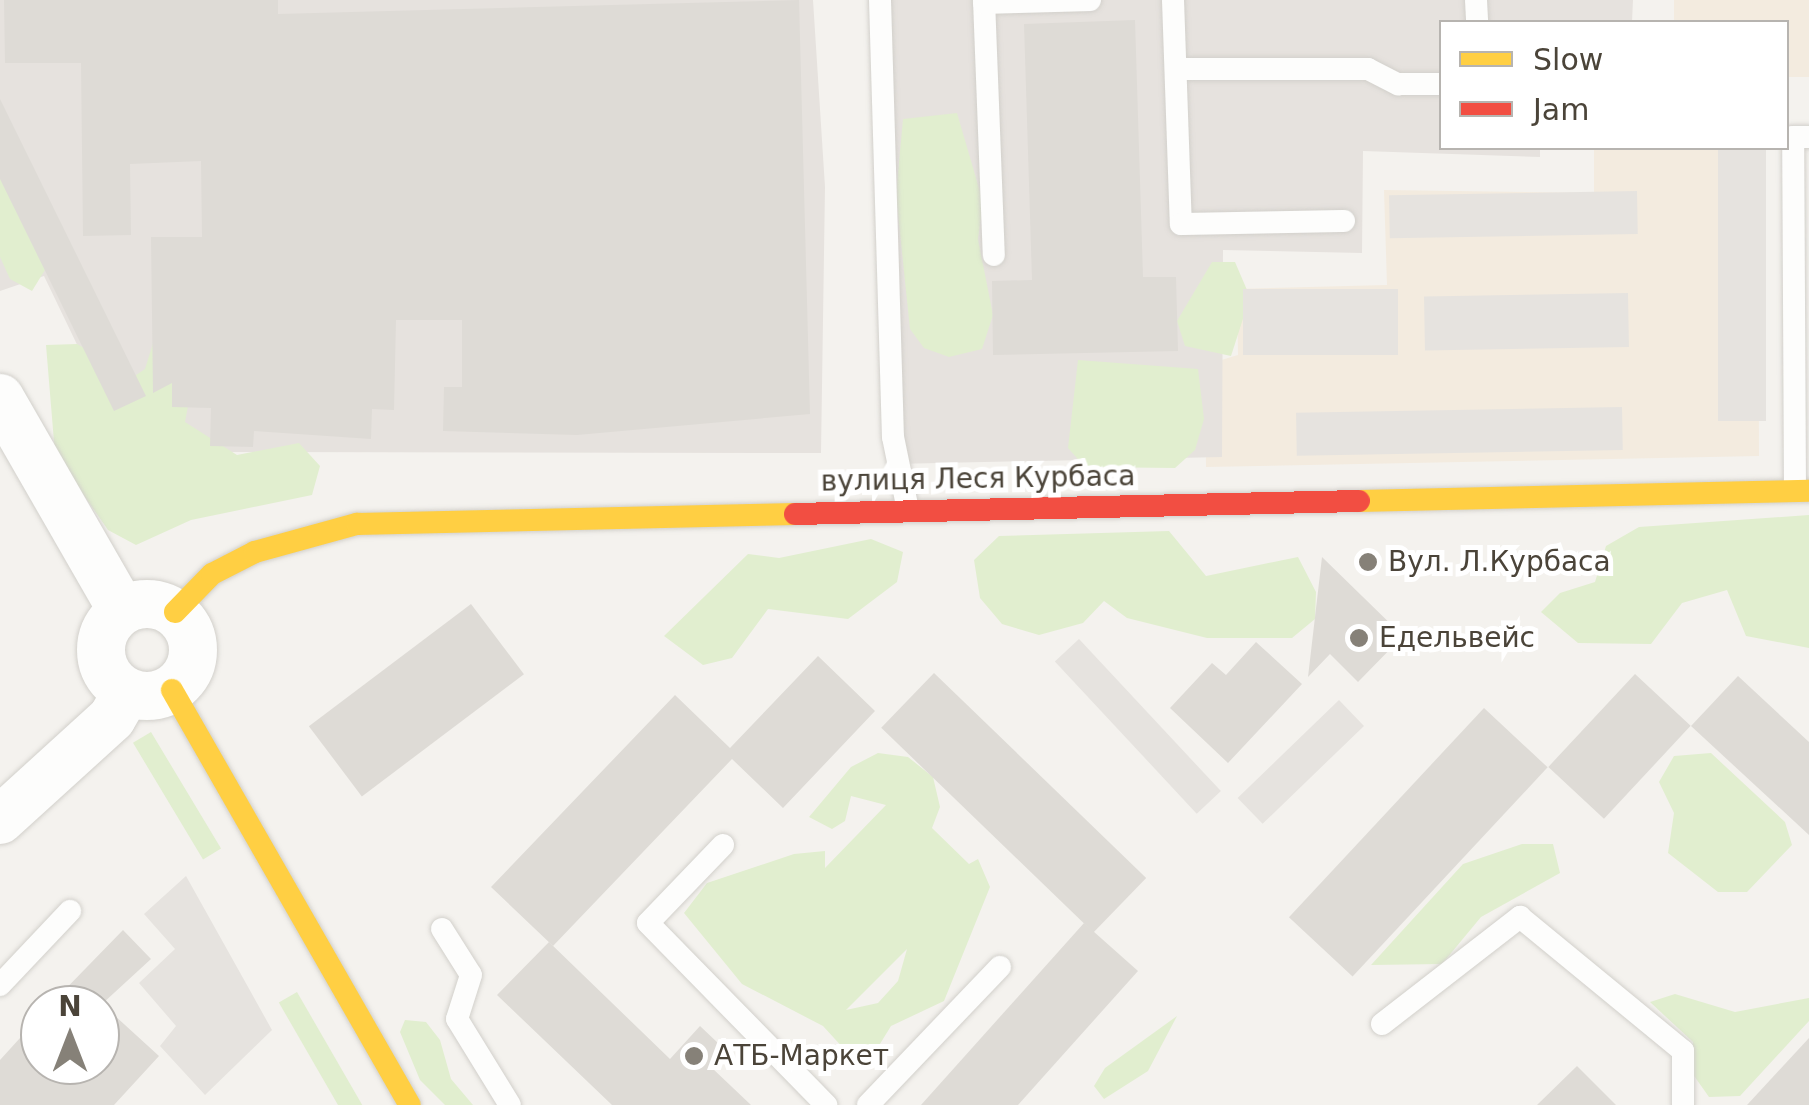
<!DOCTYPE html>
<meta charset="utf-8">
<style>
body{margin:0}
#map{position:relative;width:1809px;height:1105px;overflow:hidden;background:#f4f2ee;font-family:"DejaVu Sans",sans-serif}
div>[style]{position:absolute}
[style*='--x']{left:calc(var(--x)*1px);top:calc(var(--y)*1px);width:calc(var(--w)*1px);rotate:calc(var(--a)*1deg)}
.commercial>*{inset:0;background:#f3ebdf}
.industrial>*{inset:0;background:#e6e2de}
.green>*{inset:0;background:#e1eecf;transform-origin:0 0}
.parking>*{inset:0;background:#e6e3df;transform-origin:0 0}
.building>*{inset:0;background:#dedbd6;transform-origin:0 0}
.roads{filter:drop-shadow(0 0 2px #d2d0cb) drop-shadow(0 0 2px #d2d0cb)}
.lane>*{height:22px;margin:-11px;padding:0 11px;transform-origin:11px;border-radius:11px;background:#fdfdfc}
.street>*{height:48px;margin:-24px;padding:0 24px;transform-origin:24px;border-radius:24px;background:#fdfdfc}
.street>.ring{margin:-24px;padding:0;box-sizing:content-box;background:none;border:48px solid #fdfdfc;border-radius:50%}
.slow>*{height:22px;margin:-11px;padding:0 11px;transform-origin:11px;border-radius:11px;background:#ffcf43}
.jam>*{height:22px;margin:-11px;padding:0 11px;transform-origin:11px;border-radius:11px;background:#f24e42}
.dots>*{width:28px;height:28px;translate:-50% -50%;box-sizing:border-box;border:5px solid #fff;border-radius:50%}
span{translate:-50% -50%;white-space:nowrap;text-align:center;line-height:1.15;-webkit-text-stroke:10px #fff;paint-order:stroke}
.street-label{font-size:28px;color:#4b4439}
.poi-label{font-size:28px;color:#4b4439}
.left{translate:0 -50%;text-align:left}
.legend{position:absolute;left:1439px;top:20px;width:350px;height:130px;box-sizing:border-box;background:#fff;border:2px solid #b7b4b0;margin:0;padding:12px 18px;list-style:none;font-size:30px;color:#4b4439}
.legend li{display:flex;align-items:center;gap:20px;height:50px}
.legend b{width:50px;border:2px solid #b7b4b0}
.north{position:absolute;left:20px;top:985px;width:100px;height:100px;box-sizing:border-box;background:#fff;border:2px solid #b7b4b0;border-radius:50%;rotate:0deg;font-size:28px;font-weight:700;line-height:40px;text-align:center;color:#4b4439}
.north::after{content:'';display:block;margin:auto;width:35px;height:45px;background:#868178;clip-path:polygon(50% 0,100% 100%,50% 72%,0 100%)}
</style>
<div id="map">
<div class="commercial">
<i style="clip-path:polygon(1674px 0,1809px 0,1809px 77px,1787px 77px,1786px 22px,1674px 22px)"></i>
<i style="clip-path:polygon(1594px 148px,1758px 148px,1759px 456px,1206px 467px,1205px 365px,1238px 355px,1237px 289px,1387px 285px,1384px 190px,1594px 193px)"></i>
</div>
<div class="industrial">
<i style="clip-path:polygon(0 0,813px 0,825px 187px,821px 453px,211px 452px,110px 413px,44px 276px,0 291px)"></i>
<i style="clip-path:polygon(882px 0,1633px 0,1632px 22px,1442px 22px,1442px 148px,1540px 148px,1540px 157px,1363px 151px,1362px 253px,1223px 250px,1222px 457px,894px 464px)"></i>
</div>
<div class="green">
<i style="clip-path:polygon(957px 113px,983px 202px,978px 239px,993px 315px,982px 349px,949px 357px,924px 348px,910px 329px,896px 195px,903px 119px)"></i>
<i style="clip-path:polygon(0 177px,48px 265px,32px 291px,10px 279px,0 257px)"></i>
<i style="clip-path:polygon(1212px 262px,1235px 262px,1250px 297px,1231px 356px,1185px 346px,1177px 321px)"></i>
<i style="clip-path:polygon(154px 340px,191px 390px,185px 422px,237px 455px,299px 443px,320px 466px,312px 495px,191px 520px,136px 545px,108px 530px,55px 454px,46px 345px,77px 344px,104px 359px,120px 386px,145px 369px)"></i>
<i style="clip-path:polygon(1078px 360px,1198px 369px,1204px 419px,1195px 450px,1175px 468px,1085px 467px,1068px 448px)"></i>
<i style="clip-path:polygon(1809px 515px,1809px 648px,1746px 636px,1727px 590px,1682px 603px,1651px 644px,1578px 643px,1541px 612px,1560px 593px,1595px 582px,1606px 546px,1639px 527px)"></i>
<i style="clip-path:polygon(1169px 531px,1206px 576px,1298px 557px,1316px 592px,1315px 619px,1292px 638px,1207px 638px,1127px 618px,1104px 601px,1083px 623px,1039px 635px,1002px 624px,980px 598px,974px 560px,999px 536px)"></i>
<i style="clip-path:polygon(871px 539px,903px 552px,897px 582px,848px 619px,768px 609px,732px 658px,703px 665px,664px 636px,748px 554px,779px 558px)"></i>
<i style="left:151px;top:732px;width:136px;height:21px;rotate:59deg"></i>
<i style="clip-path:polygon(evenodd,878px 753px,908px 757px,933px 777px,940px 807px,932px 828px,969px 864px,978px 859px,990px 887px,944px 1001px,891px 1026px,875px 1052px,845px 1050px,823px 1026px,742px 984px,684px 913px,707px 883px,794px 854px,825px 851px,825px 868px,886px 805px,851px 796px,845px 821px,832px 829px,809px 817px,851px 767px,878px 753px,907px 949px,898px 981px,878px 1003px,846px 1010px,907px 949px)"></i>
<i style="clip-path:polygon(1711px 753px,1785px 822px,1792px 845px,1747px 892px,1718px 892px,1668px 853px,1674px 813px,1659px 782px,1674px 756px)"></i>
<i style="clip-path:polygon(1522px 844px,1553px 844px,1560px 873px,1481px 917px,1442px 964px,1371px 965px,1463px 864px)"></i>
<i style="left:297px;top:992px;width:131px;height:21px;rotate:60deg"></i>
<i style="clip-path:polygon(1675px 994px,1735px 1012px,1809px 998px,1809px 1021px,1740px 1096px,1709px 1097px,1692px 1073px,1693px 1042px,1650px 1002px)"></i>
<i style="clip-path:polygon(1177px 1016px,1148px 1071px,1104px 1099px,1094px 1086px,1105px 1068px)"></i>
<i style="clip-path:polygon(405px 1020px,426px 1022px,440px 1040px,451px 1079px,473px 1105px,445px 1105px,420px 1080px,400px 1032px)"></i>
</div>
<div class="parking">
<i style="left:1718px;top:148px;width:48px;height:273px"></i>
<i style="left:1637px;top:191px;width:43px;height:248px;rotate:89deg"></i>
<i style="left:1398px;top:289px;width:66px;height:155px;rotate:90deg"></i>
<i style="left:1628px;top:293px;width:54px;height:204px;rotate:89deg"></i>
<i style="left:1622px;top:407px;width:43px;height:326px;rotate:89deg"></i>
<i style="left:1079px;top:639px;width:208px;height:33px;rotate:47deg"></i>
<i style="left:1339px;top:700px;width:36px;height:141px;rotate:46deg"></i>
<i style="clip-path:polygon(186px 876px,272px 1030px,205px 1095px,160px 1046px,176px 1026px,139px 983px,175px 949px,144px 914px)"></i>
</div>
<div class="building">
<i style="clip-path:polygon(4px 0,278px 0,278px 14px,799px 0,810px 414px,577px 435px,443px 431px,444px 387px,462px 387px,462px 320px,396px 320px,394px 410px,372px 409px,371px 439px,254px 431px,253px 447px,210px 446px,211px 408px,172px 407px,172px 383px,153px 393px,151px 237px,202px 237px,201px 161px,130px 164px,131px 235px,83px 236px,81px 63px,5px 63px)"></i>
<i style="clip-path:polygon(1135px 20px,1143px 277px,1176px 277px,1178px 351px,993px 355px,992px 281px,1032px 280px,1024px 24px)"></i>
<i style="clip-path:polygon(0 99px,146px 396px,114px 411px,0 179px)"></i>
<i style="clip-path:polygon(1322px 557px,1403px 636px,1358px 682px,1330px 654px,1308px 677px)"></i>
<i style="left:471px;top:604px;width:88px;height:203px;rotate:53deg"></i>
<i style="clip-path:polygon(1256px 642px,1302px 684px,1228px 763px,1170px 708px,1212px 663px,1226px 675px)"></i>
<i style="clip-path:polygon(818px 656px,875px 711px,783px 808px,732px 759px,553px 946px,491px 887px,675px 695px,730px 748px)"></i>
<i style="left:934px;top:673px;width:295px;height:76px;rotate:44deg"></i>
<i style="left:1635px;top:674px;width:76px;height:127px;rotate:43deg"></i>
<i style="clip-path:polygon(1738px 676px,1809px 742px,1809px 835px,1691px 726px)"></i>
<i style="left:1484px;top:708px;width:87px;height:286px;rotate:43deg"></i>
<i style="clip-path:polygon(1084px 923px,1138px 971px,1018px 1105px,921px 1105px)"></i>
<i style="clip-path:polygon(123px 930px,151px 959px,102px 1004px,159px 1056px,114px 1105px,0 1105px,0 1060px,40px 1016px,40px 1065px,100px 1065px,100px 1005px,50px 1005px)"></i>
<i style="clip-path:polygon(549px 942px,670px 1059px,700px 1026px,719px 1044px,712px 1068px,751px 1105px,612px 1105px,497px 995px)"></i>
<i style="clip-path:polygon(1809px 1038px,1809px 1105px,1747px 1105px)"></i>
<i style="clip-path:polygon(1577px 1066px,1616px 1105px,1537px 1105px)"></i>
</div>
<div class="roads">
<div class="lane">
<i style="--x:880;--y:0;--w:437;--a:88.3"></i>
<i style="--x:893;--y:437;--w:75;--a:78.4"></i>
<i style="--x:984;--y:0;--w:255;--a:87.8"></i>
<i style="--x:1173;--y:0;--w:224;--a:88"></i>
<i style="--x:1181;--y:224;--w:163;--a:-1.1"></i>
<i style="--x:1476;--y:0;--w:22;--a:87"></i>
<i style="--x:984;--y:3;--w:106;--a:-1.6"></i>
<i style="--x:1176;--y:69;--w:192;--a:0"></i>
<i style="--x:1368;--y:69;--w:34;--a:27"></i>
<i style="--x:1398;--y:84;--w:44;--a:0"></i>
<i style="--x:1795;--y:491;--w:354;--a:-90.3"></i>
<i style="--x:1793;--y:137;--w:16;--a:0"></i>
<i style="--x:723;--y:845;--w:108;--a:133.9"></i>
<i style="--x:648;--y:923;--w:255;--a:45.6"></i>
<i style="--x:442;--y:929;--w:54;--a:57.8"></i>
<i style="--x:471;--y:975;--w:46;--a:107.7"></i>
<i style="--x:457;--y:1019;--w:101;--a:58.4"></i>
<i style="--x:0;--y:985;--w:102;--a:-46.6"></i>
<i style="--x:1382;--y:1024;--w:175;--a:-37.8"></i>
<i style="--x:1520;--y:917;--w:211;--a:39.4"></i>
<i style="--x:1683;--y:1051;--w:54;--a:90"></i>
<i style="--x:868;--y:1105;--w:191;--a:-46.3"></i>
</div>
<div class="street">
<i style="--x:0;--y:398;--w:245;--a:60.1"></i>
<i class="ring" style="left:101px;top:604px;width:44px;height:44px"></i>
<i style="--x:0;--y:820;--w:151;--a:-42.3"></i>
<i style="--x:112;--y:718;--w:30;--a:-60"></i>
</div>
<div class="slow">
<i style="--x:1359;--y:501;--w:450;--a:-1.3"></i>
<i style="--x:175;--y:612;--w:53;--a:-45.8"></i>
<i style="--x:212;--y:574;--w:48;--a:-27.1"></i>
<i style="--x:255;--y:552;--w:106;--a:-15.4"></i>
<i style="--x:357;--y:524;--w:438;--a:-1.3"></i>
<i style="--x:172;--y:690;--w:478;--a:60.2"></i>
</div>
<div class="jam">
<i style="--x:795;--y:514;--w:564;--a:-1.32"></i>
</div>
</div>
<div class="dots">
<i style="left:1368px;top:562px;background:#868178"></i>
<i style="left:1359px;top:638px;background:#868178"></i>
<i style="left:694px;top:1056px;background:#868178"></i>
</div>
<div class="street-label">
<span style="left:978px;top:479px;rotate:-1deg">вулиця Леся Курбаса</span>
</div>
<div class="poi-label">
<span class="left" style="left:1388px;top:562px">Вул. Л.Курбаса</span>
<span class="left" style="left:1379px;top:638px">Едельвейс</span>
<span class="left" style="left:714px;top:1056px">АТБ-Маркет</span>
</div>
<ul class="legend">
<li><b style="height:12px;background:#ffcf43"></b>Slow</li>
<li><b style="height:12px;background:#f24e42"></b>Jam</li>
</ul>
<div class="north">N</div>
</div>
